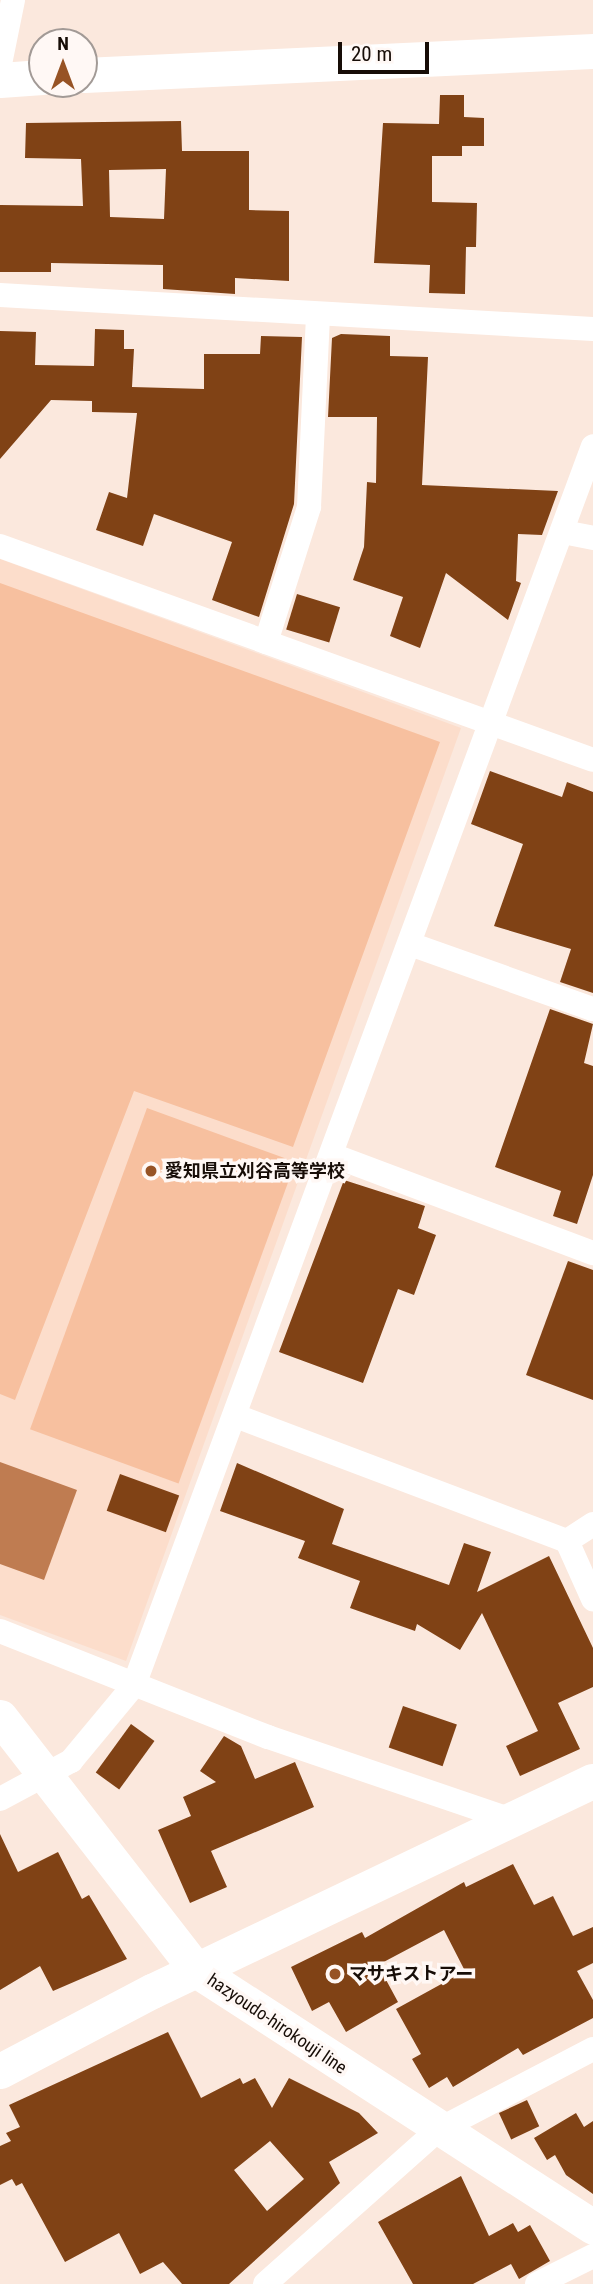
<!DOCTYPE html>
<meta charset="utf-8">
<style>
body{margin:0}
#map{position:relative;width:593px;height:2284px;overflow:hidden;background:#fbe8dd;font-family:"Roboto Condensed","Noto Sans JP",sans-serif}
div>[style]{position:absolute}
[style*='--x']{left:calc(var(--x)*1px);top:calc(var(--y)*1px);width:calc(var(--w)*1px);rotate:calc(var(--a)*1deg)}
.built>*{inset:0;background:#fcddcb}
.green>*{inset:0;background:#f7c09f;transform-origin:0 0}
.water>*{inset:0;background:#bf7c51}
.building>*{inset:0;background:#804215;transform-origin:0 0}
.street>*{height:24px;margin:-12px;padding:0 12px;transform-origin:12px;border-radius:12px;background:#fff}
.secondary>*{height:35px;margin:-17.5px;padding:0 17.5px;transform-origin:17.5px;border-radius:17.5px;background:#fff}
.dots>*{width:19px;height:19px;translate:-50% -50%;box-sizing:border-box;border:4px solid #fff8f5;border-radius:50%}
span{translate:-50% -50%;white-space:nowrap;text-align:center;line-height:1.15;-webkit-text-stroke:7px #fff8f5;paint-order:stroke}
.poi-label{font-size:18px;color:#170d07;font-weight:700}
.left{translate:0 -50%;text-align:left}
.street-label{font-size:18px;color:#170d07}
.north{position:absolute;left:28px;top:28px;width:70px;height:70px;box-sizing:border-box;background:#fff8f5;border:2px solid #a29a96;border-radius:50%;rotate:0deg;font-size:19px;font-weight:700;line-height:28px;text-align:center;color:#170d07}
.north::after{content:'';display:block;margin:auto;width:24px;height:32px;background:#975325;clip-path:polygon(50% 0,100% 100%,50% 72%,0 100%)}
.scale{position:absolute;left:338px;top:42px;width:91px;height:32px;box-sizing:border-box;border:4px solid #170d07;border-top:0;padding-left:9px;font-size:21px;line-height:24px;white-space:nowrap;color:#170d07;-webkit-text-stroke:5px #fff8f5;paint-order:stroke}
</style>
<div id="map">
<div class="built">
<i style="clip-path:polygon(0 559px,461px 728px,126px 1661px,0 1615px)"></i>
</div>
<div class="green">
<i style="clip-path:polygon(0 583px,440px 742px,293px 1147px,134px 1091px,15px 1400px,0 1394px)"></i>
<i style="left:147px;top:1108px;width:158px;height:342px;rotate:20deg"></i>
</div>
<div class="water">
<i style="clip-path:polygon(0 1462px,77px 1490px,44px 1580px,0 1564px)"></i>
</div>
<div class="building">
<i style="clip-path:polygon(440px 95px,464px 95px,464px 117px,484px 118px,484px 146px,462px 146px,462px 156px,432px 156px,432px 202px,477px 203px,476px 247px,466px 247px,465px 294px,429px 293px,430px 265px,374px 263px,383px 123px,439px 124px)"></i>
<i style="clip-path:polygon(evenodd,181px 121px,182px 151px,249px 151px,249px 210px,289px 211px,289px 281px,235px 278px,235px 294px,163px 289px,163px 265px,51px 263px,51px 272px,0 272px,0 205px,83px 206px,81px 159px,25px 158px,26px 123px,181px 121px,166px 169px,164px 219px,110px 217px,109px 170px,166px 169px)"></i>
<i style="clip-path:polygon(95px 329px,124px 330px,124px 349px,134px 349px,132px 387px,204px 389px,204px 354px,260px 354px,261px 336px,302px 337px,294px 504px,259px 617px,212px 600px,232px 542px,154px 514px,143px 546px,96px 530px,109px 492px,127px 498px,137px 413px,92px 412px,92px 401px,51px 400px,0 459px,0 331px,36px 332px,35px 365px,94px 366px)"></i>
<i style="clip-path:polygon(341px 334px,390px 336px,390px 356px,428px 357px,422px 485px,558px 491px,542px 535px,518px 534px,516px 581px,521px 583px,508px 620px,446px 573px,420px 648px,390px 636px,403px 597px,353px 580px,364px 547px,367px 482px,376px 483px,377px 417px,328px 417px,332px 338px)"></i>
<i style="left:297px;top:594px;width:45px;height:37px;rotate:17deg"></i>
<i style="clip-path:polygon(490px 771px,562px 797px,567px 782px,593px 792px,593px 993px,560px 982px,571px 949px,494px 926px,523px 844px,471px 824px)"></i>
<i style="clip-path:polygon(550px 1009px,593px 1024px,584px 1063px,593px 1066px,593px 1175px,577px 1224px,553px 1216px,561px 1191px,495px 1167px)"></i>
<i style="clip-path:polygon(344px 1180px,425px 1206px,418px 1228px,436px 1235px,414px 1295px,398px 1289px,363px 1383px,279px 1352px)"></i>
<i style="clip-path:polygon(568px 1261px,593px 1270px,593px 1400px,526px 1375px)"></i>
<i style="clip-path:polygon(237px 1463px,344px 1509px,332px 1544px,449px 1585px,464px 1543px,491px 1552px,477px 1592px,549px 1556px,593px 1648px,593px 1687px,558px 1703px,580px 1749px,520px 1776px,506px 1746px,538px 1731px,482px 1613px,460px 1650px,417px 1624px,415px 1631px,350px 1608px,360px 1581px,298px 1558px,305px 1541px,220px 1511px)"></i>
<i style="left:120px;top:1474px;width:63px;height:39px;rotate:20deg"></i>
<i style="left:403px;top:1706px;width:57px;height:44px;rotate:19deg"></i>
<i style="left:131px;top:1724px;width:29px;height:60px;rotate:36deg"></i>
<i style="clip-path:polygon(224px 1736px,241px 1746px,255px 1779px,295px 1762px,314px 1807px,211px 1851px,227px 1887px,190px 1903px,158px 1830px,191px 1816px,183px 1797px,216px 1782px,200px 1771px)"></i>
<i style="clip-path:polygon(0 1834px,18px 1872px,58px 1852px,82px 1899px,89px 1895px,127px 1959px,53px 1991px,40px 1966px,0 1990px)"></i>
<i style="clip-path:polygon(513px 1864px,534px 1905px,553px 1896px,573px 1936px,593px 1927px,593px 1963px,577px 1971px,593px 2000px,593px 2018px,523px 2055px,518px 2048px,453px 2087px,447px 2077px,429px 2088px,412px 2059px,421px 2054px,396px 2009px,465px 1971px,444px 1930px,378px 1965px,398px 2002px,346px 2032px,329px 2002px,312px 2011px,291px 1967px,362px 1932px,365px 1938px,464px 1882px,466px 1887px)"></i>
<i style="clip-path:polygon(evenodd,168px 2032px,201px 2098px,240px 2078px,243px 2084px,255px 2078px,272px 2108px,289px 2078px,359px 2113px,378px 2133px,329px 2162px,340px 2183px,229px 2284px,182px 2284px,163px 2262px,140px 2274px,119px 2233px,65px 2262px,22px 2183px,16px 2186px,12px 2179px,0 2185px,0 2146px,11px 2141px,6px 2133px,20px 2127px,9px 2105px,168px 2032px,270px 2141px,304px 2179px,267px 2211px,234px 2170px,270px 2141px)"></i>
<i style="left:527px;top:2100px;width:29px;height:31px;rotate:65deg"></i>
<i style="clip-path:polygon(576px 2113px,584px 2127px,593px 2121px,593px 2194px,566px 2175px,555px 2155px,547px 2160px,534px 2138px)"></i>
<i style="clip-path:polygon(461px 2176px,489px 2236px,513px 2223px,518px 2232px,530px 2225px,550px 2261px,519px 2279px,511px 2264px,473px 2284px,413px 2284px,378px 2222px)"></i>
</div>
<div class="street">
<i style="--x:0;--y:64;--w:65;--a:-78.5"></i>
<i style="--x:0;--y:295;--w:594;--a:3.28"></i>
<i style="--x:563;--y:532;--w:31;--a:11"></i>
<i style="--x:0;--y:546;--w:630;--a:19.84"></i>
<i style="--x:266;--y:642;--w:142;--a:-72.3"></i>
<i style="--x:309;--y:507;--w:192;--a:-87.3"></i>
<i style="--x:410;--y:944;--w:194;--a:19.6"></i>
<i style="--x:332;--y:1155;--w:279;--a:20.6"></i>
<i style="--x:236;--y:1416;--w:354;--a:20.7"></i>
<i style="--x:567;--y:1541;--w:64;--a:65.9"></i>
<i style="--x:567;--y:1541;--w:31;--a:-33"></i>
<i style="--x:0;--y:1631;--w:288;--a:21.6"></i>
<i style="--x:268;--y:1737;--w:255;--a:18.8"></i>
<i style="--x:0;--y:1799;--w:81;--a:-28.2"></i>
<i style="--x:71;--y:1761;--w:99;--a:-50.3"></i>
<i style="--x:134;--y:1685;--w:1321;--a:-69.67"></i>
<i style="--x:265;--y:2284;--w:232;--a:-41.7"></i>
<i style="--x:438;--y:2130;--w:175;--a:-27.6"></i>
<i style="--x:537;--y:2284;--w:63;--a:-26.6"></i>
</div>
<div class="secondary">
<i style="--x:84;--y:75;--w:510;--a:-2.7"></i>
<i style="--x:0;--y:80;--w:42;--a:-4.1"></i>
<i style="--x:0;--y:1717;--w:320;--a:52.2"></i>
<i style="--x:196;--y:1970;--w:473;--a:32.9"></i>
<i style="--x:0;--y:2071;--w:172;--a:-27.8"></i>
<i style="--x:152;--y:1991;--w:488;--a:-25.5"></i>
</div>
<div class="dots">
<i style="left:151px;top:1171px;background:#975325"></i>
<i style="left:335px;top:1974px;background:#975325"></i>
</div>
<div class="poi-label">
<span class="left" style="left:165px;top:1171px">愛知県立刈谷高等学校</span>
<span class="left" style="left:349px;top:1974px">マサキストアー</span>
</div>
<div class="street-label">
<span style="left:277px;top:2024px;rotate:34deg">hazyoudo-hirokouji line</span>
</div>
<div class="north">N</div>
<div class="scale">20 m</div>
</div>
